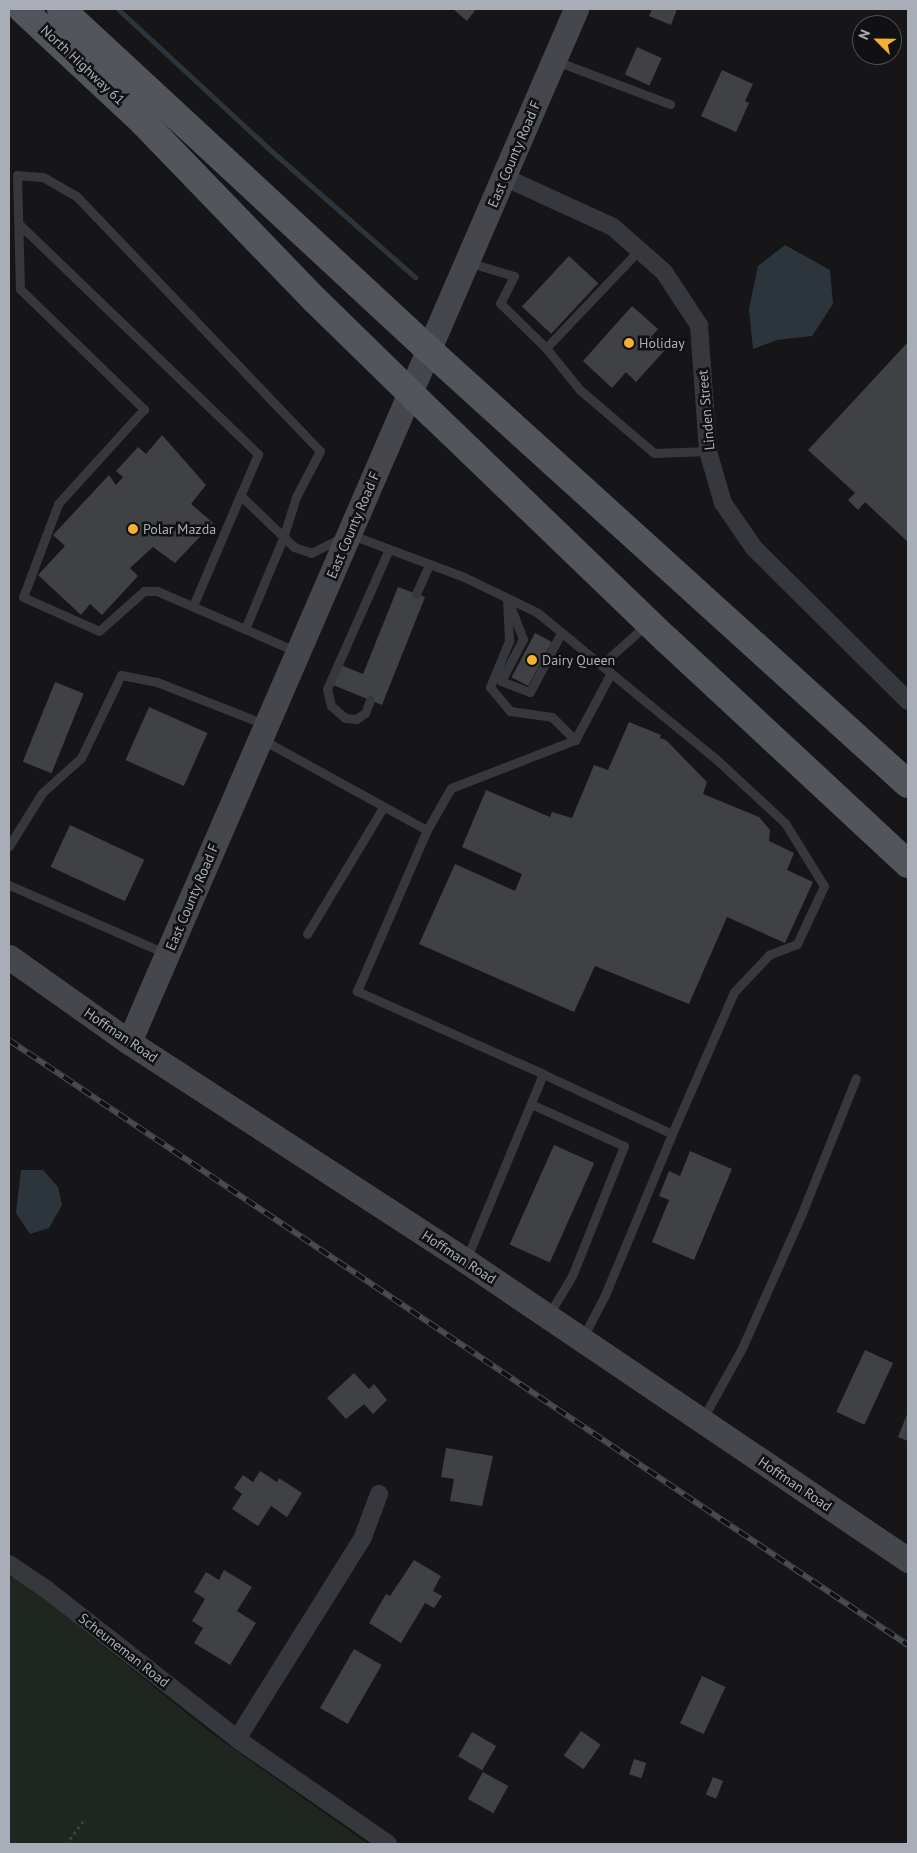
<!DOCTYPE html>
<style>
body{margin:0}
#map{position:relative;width:917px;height:1853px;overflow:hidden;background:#161618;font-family:"PT Sans",sans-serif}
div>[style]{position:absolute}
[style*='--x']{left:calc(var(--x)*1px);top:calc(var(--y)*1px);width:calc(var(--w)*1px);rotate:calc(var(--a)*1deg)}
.green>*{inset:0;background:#1e261f}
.water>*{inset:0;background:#2c353c}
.stream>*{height:5px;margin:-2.5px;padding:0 2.5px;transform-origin:2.5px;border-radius:2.5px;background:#2c353c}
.building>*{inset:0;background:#404145;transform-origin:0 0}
.path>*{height:3px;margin-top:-1.5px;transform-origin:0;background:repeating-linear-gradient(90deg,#3d3f44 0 2.5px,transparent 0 6.5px)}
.lane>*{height:9px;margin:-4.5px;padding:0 4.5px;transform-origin:4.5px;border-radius:4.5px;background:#37383d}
.street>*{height:18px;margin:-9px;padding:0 9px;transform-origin:9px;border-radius:9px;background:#37383d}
.secondary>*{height:25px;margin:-12.5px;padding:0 12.5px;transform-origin:12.5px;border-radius:12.5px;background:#45474d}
.primary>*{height:28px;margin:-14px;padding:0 14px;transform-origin:14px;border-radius:14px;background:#53555c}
.rail>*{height:5.5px;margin-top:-2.75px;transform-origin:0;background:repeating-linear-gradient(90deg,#111113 0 11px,#4a4c52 0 22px);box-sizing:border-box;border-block:1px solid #4a4c52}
.dots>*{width:14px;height:14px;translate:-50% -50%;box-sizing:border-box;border:2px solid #111113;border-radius:50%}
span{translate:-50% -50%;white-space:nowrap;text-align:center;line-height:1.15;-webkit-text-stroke:5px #111113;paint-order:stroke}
.street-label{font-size:14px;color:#a8adb8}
.poi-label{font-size:14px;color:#a8adb8}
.left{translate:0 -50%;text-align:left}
.frame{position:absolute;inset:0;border:10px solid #a8adb8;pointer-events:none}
.north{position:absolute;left:852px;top:15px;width:50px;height:50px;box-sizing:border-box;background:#111113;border:1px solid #4d4f55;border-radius:50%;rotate:293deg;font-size:14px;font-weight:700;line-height:20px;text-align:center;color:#a8adb8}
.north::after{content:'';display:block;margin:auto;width:18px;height:22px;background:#f2b134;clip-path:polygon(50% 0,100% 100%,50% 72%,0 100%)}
</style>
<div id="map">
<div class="green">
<i style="clip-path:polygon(14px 1574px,211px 1733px,368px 1844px,9px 1844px,9px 1581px)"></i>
</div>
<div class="water">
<i style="clip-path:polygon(785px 245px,830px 270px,833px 304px,812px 336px,777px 340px,753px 349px,749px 309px,758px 266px)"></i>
<i style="clip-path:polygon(21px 1170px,43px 1170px,58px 1187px,62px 1205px,49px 1228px,30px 1234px,16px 1213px)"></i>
</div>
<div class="stream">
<i style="--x:118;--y:9;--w:205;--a:42.8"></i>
<i style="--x:268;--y:148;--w:196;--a:41.3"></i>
</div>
<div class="building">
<i style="clip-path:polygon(453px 9px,476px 9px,467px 21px)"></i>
<i style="clip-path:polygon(652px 9px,677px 9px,671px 25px,649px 16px)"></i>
<i style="left:637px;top:47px;width:27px;height:30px;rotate:24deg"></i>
<i style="clip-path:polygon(722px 70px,753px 84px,745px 101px,749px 103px,736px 132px,701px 116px)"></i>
<i style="left:569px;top:256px;width:40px;height:69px;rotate:43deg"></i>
<i style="clip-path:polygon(632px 306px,658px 329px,651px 337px,665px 350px,636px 382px,626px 372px,612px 388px,583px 361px)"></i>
<i style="clip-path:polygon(908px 342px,908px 542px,865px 502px,858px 510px,848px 500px,855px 493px,808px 450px)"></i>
<i style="clip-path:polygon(162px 435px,206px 485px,191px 504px,213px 523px,175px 563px,153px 547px,130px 568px,138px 576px,102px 615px,90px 604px,81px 615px,38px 575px,65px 546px,53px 535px,109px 475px,116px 485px,123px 477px,116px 471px,138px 447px,146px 454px)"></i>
<i style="clip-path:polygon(398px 587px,425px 597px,382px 705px,333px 685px,341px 665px,363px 674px)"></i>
<i style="left:535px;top:633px;width:19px;height:50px;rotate:28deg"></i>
<i style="left:55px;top:682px;width:31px;height:86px;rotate:22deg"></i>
<i style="left:149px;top:707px;width:64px;height:58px;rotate:24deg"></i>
<i style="clip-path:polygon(629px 722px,661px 735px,660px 738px,666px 740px,707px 782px,703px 794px,759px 817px,770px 830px,769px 841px,794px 853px,787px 870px,813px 882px,785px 943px,727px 917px,689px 1004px,595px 966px,574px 1012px,419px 944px,455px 864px,515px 891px,522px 874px,462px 847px,486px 790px,550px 817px,552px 812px,572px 818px,594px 765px,608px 770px)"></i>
<i style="left:70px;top:825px;width:82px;height:46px;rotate:25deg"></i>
<i style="left:554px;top:1145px;width:44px;height:109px;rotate:24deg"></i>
<i style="clip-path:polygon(690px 1151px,732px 1169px,694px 1260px,652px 1242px,669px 1200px,659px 1196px,669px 1171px,680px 1176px)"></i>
<i style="left:865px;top:1350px;width:31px;height:68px;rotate:25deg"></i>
<i style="clip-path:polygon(354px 1373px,369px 1389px,374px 1384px,387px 1400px,373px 1414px,364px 1404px,346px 1419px,327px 1398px)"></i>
<i style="clip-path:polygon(908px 1412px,908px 1441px,898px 1437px)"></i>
<i style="clip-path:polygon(446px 1448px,493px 1456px,482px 1506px,450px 1501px,454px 1479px,441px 1477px)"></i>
<i style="clip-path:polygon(260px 1471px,277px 1482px,279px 1478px,302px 1493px,287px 1517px,271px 1506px,258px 1526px,232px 1509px,242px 1494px,234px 1488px,243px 1475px,253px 1482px)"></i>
<i style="clip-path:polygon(414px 1560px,441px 1576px,433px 1591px,442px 1596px,434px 1608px,425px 1603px,401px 1643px,369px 1623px,386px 1594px,390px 1596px)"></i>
<i style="clip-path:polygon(224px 1570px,252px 1587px,237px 1611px,256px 1623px,230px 1665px,194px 1643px,203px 1628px,192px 1621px,205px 1599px,194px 1592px,206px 1572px,219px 1580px)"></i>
<i style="left:354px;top:1649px;width:32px;height:68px;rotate:30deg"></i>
<i style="left:702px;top:1676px;width:26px;height:52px;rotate:25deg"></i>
<i style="left:581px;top:1731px;width:24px;height:30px;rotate:35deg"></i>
<i style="left:472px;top:1732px;width:28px;height:28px;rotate:30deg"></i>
<i style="left:634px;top:1759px;width:13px;height:16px;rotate:18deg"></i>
<i style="left:483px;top:1772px;width:29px;height:31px;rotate:29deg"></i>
<i style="left:713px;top:1777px;width:11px;height:19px;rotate:22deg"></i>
</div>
<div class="path">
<i style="--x:66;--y:1844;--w:30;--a:-53"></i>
</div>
<div class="lane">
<i style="--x:556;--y:61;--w:122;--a:20.7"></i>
<i style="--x:19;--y:224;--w:332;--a:43.9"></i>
<i style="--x:258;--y:454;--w:165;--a:113.2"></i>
<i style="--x:467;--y:262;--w:49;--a:16.6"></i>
<i style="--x:514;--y:276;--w:30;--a:117"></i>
<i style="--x:500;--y:303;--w:64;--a:44.4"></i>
<i style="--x:546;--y:348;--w:54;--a:51"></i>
<i style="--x:580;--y:390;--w:97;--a:40.4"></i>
<i style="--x:654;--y:453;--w:54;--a:-2.1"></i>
<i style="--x:546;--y:348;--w:135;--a:-46.5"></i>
<i style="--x:240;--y:495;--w:75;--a:43.9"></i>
<i style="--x:294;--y:547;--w:18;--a:19"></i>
<i style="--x:311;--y:553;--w:42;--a:-26.6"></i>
<i style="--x:349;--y:534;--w:123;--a:20.5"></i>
<i style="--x:464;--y:577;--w:82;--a:25.9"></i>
<i style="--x:538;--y:613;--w:82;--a:39.5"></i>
<i style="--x:601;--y:665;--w:60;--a:-41.6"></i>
<i style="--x:416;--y:594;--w:32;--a:-66"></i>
<i style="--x:507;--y:598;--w:43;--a:87.3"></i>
<i style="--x:509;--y:641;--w:50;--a:112.4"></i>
<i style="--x:490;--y:687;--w:31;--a:50"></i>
<i style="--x:510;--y:711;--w:42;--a:8.1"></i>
<i style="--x:552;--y:717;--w:33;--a:45"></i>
<i style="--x:508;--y:600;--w:42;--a:69"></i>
<i style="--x:523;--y:639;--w:47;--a:117.6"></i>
<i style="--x:501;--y:681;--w:31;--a:21"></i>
<i style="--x:530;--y:692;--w:67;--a:-62.3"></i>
<i style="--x:245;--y:629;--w:99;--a:-67.3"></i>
<i style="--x:283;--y:538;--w:43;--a:-72.4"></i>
<i style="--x:296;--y:497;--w:52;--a:-62.4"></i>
<i style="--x:320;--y:451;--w:353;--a:-133.7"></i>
<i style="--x:76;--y:196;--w:38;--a:-150"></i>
<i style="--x:43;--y:177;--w:26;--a:-176"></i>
<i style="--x:17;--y:175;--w:114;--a:88.5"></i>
<i style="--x:20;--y:289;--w:173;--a:44.1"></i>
<i style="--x:144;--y:409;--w:128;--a:132.2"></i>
<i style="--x:58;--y:504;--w:99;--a:110.6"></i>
<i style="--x:23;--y:597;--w:83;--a:24.1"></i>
<i style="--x:99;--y:631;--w:60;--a:-41.6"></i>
<i style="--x:144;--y:591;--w:13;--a:0"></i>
<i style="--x:157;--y:591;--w:96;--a:23.4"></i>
<i style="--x:245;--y:629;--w:55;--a:23.7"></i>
<i style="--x:601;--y:665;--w:150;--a:39.3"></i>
<i style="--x:717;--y:760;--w:93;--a:42.8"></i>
<i style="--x:785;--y:823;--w:74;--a:58.2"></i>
<i style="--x:824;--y:886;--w:64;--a:115"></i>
<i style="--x:797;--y:944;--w:30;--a:159"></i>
<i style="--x:769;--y:955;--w:51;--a:133.4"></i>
<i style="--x:734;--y:992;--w:155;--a:113.6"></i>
<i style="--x:370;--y:700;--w:14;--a:111"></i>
<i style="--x:365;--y:713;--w:11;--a:146"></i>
<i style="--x:356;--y:719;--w:11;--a:-175"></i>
<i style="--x:345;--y:718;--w:18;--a:-139"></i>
<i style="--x:331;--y:706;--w:17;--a:-103"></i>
<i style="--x:327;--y:689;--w:153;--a:-66.1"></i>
<i style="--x:263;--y:740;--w:187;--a:28.8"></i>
<i style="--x:427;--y:830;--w:176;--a:113.5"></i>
<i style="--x:357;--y:991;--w:204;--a:24"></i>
<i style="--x:543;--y:1074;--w:201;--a:112.5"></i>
<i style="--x:427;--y:830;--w:48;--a:-60.3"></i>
<i style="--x:451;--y:788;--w:133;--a:-21.2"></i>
<i style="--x:575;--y:740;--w:76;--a:-61.8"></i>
<i style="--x:9;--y:846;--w:62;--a:-58.1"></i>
<i style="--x:42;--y:793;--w:52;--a:-41.9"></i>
<i style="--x:81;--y:758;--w:92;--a:-64.3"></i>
<i style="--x:121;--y:675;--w:37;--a:11"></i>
<i style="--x:157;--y:682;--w:115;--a:21.4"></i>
<i style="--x:9;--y:885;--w:172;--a:23.6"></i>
<i style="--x:307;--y:934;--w:149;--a:-59"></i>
<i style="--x:543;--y:1074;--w:142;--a:24.9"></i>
<i style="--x:672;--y:1134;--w:177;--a:112.6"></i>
<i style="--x:604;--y:1297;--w:45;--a:117.7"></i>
<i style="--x:531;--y:1104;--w:102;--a:24.3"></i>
<i style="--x:624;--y:1146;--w:140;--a:111.8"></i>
<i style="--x:572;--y:1276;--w:47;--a:121"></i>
<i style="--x:702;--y:1420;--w:82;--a:-60.9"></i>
<i style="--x:742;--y:1348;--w:148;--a:-66"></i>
<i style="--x:802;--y:1213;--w:145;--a:-68.2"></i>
</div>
<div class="street">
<i style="--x:504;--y:177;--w:120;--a:24.6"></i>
<i style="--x:613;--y:227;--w:68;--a:41.4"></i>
<i style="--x:664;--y:272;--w:64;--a:56.6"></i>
<i style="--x:699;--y:325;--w:126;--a:85.9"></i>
<i style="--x:708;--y:451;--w:54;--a:73.9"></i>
<i style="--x:723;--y:503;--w:55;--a:55.4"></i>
<i style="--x:754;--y:548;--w:217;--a:44.8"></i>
<i style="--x:9;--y:1564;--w:45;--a:34"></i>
<i style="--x:46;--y:1589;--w:243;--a:38.1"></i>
<i style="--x:237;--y:1739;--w:184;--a:34.8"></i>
<i style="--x:237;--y:1739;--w:238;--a:-58"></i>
<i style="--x:363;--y:1537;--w:46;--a:-69.6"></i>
</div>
<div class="secondary">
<i style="--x:9;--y:957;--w:147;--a:35.3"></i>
<i style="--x:129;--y:1042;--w:402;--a:33"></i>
<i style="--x:466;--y:1261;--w:534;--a:34.08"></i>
<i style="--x:129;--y:1042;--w:1126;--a:-66.6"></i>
</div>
<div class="primary">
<i style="--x:22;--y:9;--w:166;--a:43"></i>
<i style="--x:143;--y:122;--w:248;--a:46"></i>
<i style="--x:315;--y:300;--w:166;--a:44.3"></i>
<i style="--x:434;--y:416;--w:323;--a:43.9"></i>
<i style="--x:667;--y:640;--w:329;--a:42.9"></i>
<i style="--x:61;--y:9;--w:502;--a:42.82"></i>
<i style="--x:429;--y:350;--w:646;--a:42.18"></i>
</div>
<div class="rail">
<i style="--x:9;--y:1040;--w:1084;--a:33.94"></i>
</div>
<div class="dots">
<i style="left:629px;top:343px;background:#f2b134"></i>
<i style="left:133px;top:529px;background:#f2b134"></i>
<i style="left:532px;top:660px;background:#f2b134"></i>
</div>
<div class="street-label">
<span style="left:83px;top:65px;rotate:43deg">North Highway 61</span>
<span style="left:514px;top:154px;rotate:-67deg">East County Road F</span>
<span style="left:706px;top:410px;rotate:-95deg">Linden Street</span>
<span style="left:353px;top:525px;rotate:-67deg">East County Road F</span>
<span style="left:192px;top:897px;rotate:-67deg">East County Road F</span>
<span style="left:121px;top:1035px;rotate:34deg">Hoffman Road</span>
<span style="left:459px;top:1257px;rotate:33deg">Hoffman Road</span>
<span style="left:795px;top:1484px;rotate:34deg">Hoffman Road</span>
<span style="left:124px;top:1650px;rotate:38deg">Scheuneman Road</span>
</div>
<div class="poi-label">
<span class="left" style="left:639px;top:343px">Holiday</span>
<span class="left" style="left:143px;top:529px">Polar Mazda</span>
<span class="left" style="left:542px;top:660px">Dairy Queen</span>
</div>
<div class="frame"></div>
<div class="north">N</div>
</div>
